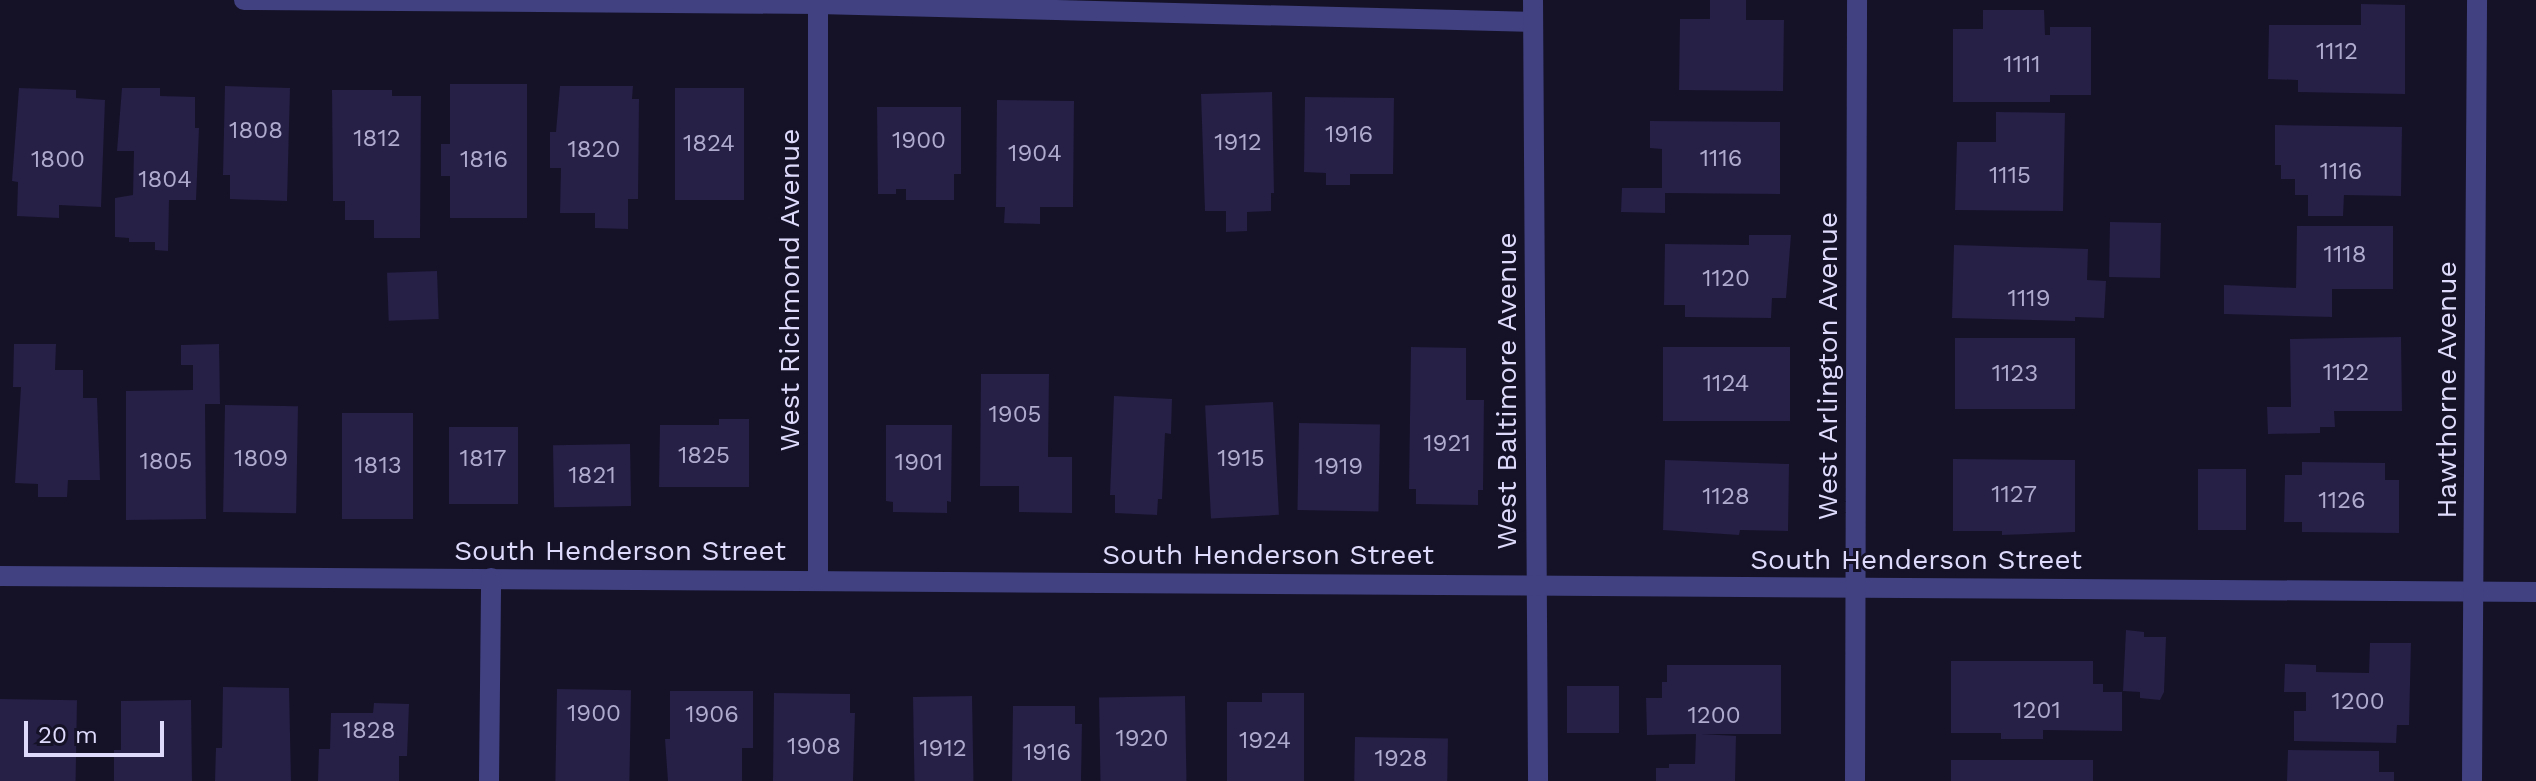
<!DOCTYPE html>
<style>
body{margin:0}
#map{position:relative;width:2536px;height:781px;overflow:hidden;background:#151227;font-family:"Work Sans",sans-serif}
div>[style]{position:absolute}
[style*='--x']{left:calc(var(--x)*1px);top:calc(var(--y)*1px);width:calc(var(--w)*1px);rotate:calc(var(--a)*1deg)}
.building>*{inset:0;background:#261f46;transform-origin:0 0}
.minor>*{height:20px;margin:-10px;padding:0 10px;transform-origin:10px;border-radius:10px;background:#414182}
span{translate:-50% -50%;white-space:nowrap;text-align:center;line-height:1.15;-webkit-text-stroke:6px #151227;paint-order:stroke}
.number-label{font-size:24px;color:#afabce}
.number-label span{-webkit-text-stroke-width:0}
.street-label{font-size:28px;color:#dddafc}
.scale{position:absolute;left:24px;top:721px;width:140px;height:36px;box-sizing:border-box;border:4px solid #dddafc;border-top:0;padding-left:10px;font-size:24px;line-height:28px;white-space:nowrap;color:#dddafc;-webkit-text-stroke:6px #151227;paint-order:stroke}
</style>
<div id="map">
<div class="building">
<i style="clip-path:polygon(1710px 0,1746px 0,1746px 20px,1784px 20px,1783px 91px,1679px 90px,1680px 19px,1710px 19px)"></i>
<i style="clip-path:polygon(2361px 4px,2405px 5px,2405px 94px,2298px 92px,2298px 80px,2268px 79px,2269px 25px,2361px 25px)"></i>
<i style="clip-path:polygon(1983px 10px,2044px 10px,2045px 35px,2050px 35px,2050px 27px,2091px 27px,2091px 95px,2050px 95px,2050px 102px,1953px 102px,1953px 29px,1983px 29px)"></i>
<i style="clip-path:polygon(450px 84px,527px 84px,527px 218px,450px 218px,450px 176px,441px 176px,441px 144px,450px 144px)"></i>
<i style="clip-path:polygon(225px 86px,290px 88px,287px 201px,230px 199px,230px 175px,223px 175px)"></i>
<i style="clip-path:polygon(560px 86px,633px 86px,632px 99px,639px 99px,638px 199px,628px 199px,628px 229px,595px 228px,595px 213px,560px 213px,561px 168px,550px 168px,550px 132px,556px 132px)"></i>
<i style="clip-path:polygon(19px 88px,76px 90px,76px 98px,105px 100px,101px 207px,59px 205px,59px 218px,17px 216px,18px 182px,12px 181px)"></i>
<i style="clip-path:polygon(122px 88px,160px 88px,160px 96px,195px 97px,195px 128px,199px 128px,196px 200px,169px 200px,168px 251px,155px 250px,155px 242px,129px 242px,129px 238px,115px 237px,115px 198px,133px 195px,134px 151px,117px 151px)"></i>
<i style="left:675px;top:88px;width:69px;height:112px"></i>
<i style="clip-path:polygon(332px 90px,392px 90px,392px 96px,421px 96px,420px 238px,374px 238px,374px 220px,345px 220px,345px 201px,333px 201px)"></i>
<i style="clip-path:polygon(1272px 92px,1274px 193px,1271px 193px,1271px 211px,1247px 212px,1247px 231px,1226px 232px,1226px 211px,1205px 211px,1201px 94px)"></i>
<i style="clip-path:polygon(1305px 97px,1394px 98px,1393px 174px,1350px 174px,1350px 185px,1326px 185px,1326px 173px,1304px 172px)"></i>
<i style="clip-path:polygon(997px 100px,1074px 101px,1073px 207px,1040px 207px,1040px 224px,1004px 223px,1005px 207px,996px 207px)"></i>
<i style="clip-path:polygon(877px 107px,961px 107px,961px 174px,954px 174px,954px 200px,906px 200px,906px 189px,896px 189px,896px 194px,878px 194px)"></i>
<i style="clip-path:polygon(1996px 112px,2065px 113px,2063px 211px,1955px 210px,1957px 142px,1996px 142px)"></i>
<i style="clip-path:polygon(1650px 121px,1780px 122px,1780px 194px,1665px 193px,1665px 213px,1621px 212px,1622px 188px,1662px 188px,1662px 149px,1650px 148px)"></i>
<i style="clip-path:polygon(2275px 125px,2402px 127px,2401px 196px,2344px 195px,2343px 216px,2308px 216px,2308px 195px,2295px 195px,2295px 179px,2281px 179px,2281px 165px,2275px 165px)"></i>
<i style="left:2110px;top:222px;width:51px;height:55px;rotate:1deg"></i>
<i style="clip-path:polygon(2297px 226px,2393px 226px,2393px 289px,2332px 289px,2332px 317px,2224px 314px,2224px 285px,2296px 288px)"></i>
<i style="clip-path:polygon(1749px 235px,1791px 235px,1786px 298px,1772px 298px,1771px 318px,1685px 317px,1685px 305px,1664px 305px,1665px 244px,1749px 245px)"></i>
<i style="clip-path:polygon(1954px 245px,2088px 249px,2087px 280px,2106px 281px,2104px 318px,2075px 317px,2075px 321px,1952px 318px)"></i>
<i style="left:437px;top:271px;width:48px;height:50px;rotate:88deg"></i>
<i style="clip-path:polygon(2401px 337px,2402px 411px,2334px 411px,2335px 427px,2320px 427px,2320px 433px,2268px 434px,2267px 407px,2291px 407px,2290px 339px)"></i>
<i style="left:2075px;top:338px;width:71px;height:120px;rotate:90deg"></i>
<i style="clip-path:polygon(14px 344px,56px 344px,55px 370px,83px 370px,83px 398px,97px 398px,100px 480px,68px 480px,67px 497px,38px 497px,38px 484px,15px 483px,21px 387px,13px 387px)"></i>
<i style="clip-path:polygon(219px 344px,220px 404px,205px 404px,206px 519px,126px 520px,126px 391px,193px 390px,193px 365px,181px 365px,181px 345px)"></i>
<i style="clip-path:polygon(1411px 347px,1466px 348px,1466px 400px,1484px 400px,1483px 490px,1478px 490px,1478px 505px,1416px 504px,1416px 489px,1409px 489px)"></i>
<i style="left:1663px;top:347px;width:127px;height:74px"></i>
<i style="clip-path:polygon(981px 374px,1049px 374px,1048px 457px,1072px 457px,1072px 513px,1019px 512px,1019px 486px,980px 486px)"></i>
<i style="clip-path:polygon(1114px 396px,1172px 399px,1171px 434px,1165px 433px,1162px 499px,1158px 499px,1157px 515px,1115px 513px,1115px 495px,1110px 495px)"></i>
<i style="left:1273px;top:402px;width:113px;height:68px;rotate:87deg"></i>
<i style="left:225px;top:405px;width:73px;height:107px;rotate:1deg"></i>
<i style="left:342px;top:413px;width:71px;height:106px"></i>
<i style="clip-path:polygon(719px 419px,749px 419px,749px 487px,659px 487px,660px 425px,719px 425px)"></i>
<i style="left:1299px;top:423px;width:81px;height:87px;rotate:1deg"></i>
<i style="clip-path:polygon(886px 425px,952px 425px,951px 502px,947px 501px,947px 513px,893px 512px,893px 502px,886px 501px)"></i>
<i style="left:449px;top:427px;width:69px;height:77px"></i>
<i style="left:630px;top:444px;width:62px;height:77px;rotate:89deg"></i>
<i style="clip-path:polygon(1953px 459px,2075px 460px,2075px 532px,2002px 535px,2002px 531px,1953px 531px)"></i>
<i style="clip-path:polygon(1665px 460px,1789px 464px,1788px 531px,1740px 530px,1739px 535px,1663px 530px)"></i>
<i style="clip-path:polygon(2302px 462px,2385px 463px,2385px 480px,2399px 480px,2399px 533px,2302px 532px,2302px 522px,2284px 522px,2285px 475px,2302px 475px)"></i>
<i style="left:2198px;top:469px;width:48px;height:61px"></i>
<i style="clip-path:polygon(2126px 630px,2144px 632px,2144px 637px,2166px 637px,2164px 692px,2160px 700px,2140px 698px,2140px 692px,2123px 691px)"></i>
<i style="clip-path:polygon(2370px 643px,2411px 643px,2409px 725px,2397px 725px,2396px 743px,2294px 741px,2294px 711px,2306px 711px,2306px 692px,2284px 692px,2285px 664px,2316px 665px,2316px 672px,2369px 673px)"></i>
<i style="clip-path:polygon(1951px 661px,2093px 661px,2093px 684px,2103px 684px,2103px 692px,2122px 692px,2122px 731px,2043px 730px,2043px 739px,2001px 739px,2001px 733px,1951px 733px)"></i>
<i style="clip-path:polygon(1667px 665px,1781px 665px,1781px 734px,1701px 734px,1736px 736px,1735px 781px,1656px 781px,1656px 768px,1669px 768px,1669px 764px,1695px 764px,1696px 734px,1647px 735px,1646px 698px,1662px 698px,1662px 682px,1667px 682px)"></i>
<i style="left:1567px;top:686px;width:52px;height:47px"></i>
<i style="clip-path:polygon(223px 687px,289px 688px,291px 781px,215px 781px,216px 748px,222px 748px)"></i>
<i style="left:557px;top:689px;width:74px;height:92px;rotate:1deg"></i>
<i style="clip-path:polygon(670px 691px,753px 691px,753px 748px,742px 748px,742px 781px,668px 781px,665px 739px,670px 739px)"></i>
<i style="clip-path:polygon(774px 693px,850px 694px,850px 713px,855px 713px,853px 781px,773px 781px)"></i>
<i style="clip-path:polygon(1262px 693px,1304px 693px,1304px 781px,1227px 781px,1227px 702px,1262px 702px)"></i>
<i style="left:972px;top:696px;width:85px;height:59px;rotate:89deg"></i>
<i style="left:1185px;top:696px;width:85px;height:86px;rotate:89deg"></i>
<i style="left:0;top:699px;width:77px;height:82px;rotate:1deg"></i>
<i style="clip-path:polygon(191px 700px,192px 781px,114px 781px,114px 750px,121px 750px,121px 701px)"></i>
<i style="clip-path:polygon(374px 703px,409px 704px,407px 756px,399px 756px,399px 781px,318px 781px,319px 749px,330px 749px,331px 713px,373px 713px)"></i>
<i style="clip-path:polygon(1013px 706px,1075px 706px,1075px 724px,1082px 724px,1081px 781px,1012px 781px)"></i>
<i style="left:1355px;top:737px;width:93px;height:44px;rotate:1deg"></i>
<i style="clip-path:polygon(2288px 750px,2379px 751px,2379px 772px,2394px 772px,2394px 781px,2287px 781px)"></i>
<i style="left:1951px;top:760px;width:142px;height:21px"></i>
</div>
<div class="minor">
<i style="--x:244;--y:0;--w:574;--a:0.4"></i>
<i style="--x:818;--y:4;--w:715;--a:1.44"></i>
<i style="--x:1533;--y:0;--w:781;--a:89.63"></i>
<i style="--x:0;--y:576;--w:2536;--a:0.36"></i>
<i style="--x:818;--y:580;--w:580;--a:-90"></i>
<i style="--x:489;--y:781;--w:203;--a:-89.4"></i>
<i style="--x:1855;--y:781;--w:781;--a:-89.85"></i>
<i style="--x:2472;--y:781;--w:781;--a:-89.63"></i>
</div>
<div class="number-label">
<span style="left:2337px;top:52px">1112</span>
<span style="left:2022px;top:65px">1111</span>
<span style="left:256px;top:131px">1808</span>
<span style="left:1349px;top:135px">1916</span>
<span style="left:377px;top:139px">1812</span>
<span style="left:919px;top:141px">1900</span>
<span style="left:1238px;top:143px">1912</span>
<span style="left:709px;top:144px">1824</span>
<span style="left:594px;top:150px">1820</span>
<span style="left:1035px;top:154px">1904</span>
<span style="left:1721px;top:159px">1116</span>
<span style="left:58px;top:160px">1800</span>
<span style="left:484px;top:160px">1816</span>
<span style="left:2341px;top:172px">1116</span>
<span style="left:2010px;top:176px">1115</span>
<span style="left:165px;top:180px">1804</span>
<span style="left:2345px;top:255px">1118</span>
<span style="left:1726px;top:279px">1120</span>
<span style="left:2029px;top:299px">1119</span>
<span style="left:2346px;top:373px">1122</span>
<span style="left:2015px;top:374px">1123</span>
<span style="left:1726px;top:384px">1124</span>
<span style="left:1015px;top:415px">1905</span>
<span style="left:1447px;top:444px">1921</span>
<span style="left:704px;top:456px">1825</span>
<span style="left:261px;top:459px">1809</span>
<span style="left:483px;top:459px">1817</span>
<span style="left:1241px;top:459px">1915</span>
<span style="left:166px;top:462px">1805</span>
<span style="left:919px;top:463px">1901</span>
<span style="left:378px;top:466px">1813</span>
<span style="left:1339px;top:467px">1919</span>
<span style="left:592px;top:476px">1821</span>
<span style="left:2014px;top:495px">1127</span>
<span style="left:1726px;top:497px">1128</span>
<span style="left:2342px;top:501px">1126</span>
<span style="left:2358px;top:702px">1200</span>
<span style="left:2037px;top:711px">1201</span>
<span style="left:594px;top:714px">1900</span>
<span style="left:712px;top:715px">1906</span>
<span style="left:1714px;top:716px">1200</span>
<span style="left:369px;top:731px">1828</span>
<span style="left:1142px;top:739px">1920</span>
<span style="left:1265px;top:741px">1924</span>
<span style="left:814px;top:747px">1908</span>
<span style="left:943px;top:749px">1912</span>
<span style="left:1047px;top:753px">1916</span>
<span style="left:1401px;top:759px">1928</span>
</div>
<div class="street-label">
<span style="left:790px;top:290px;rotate:-90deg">West Richmond Avenue</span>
<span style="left:1828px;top:366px;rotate:-90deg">West Arlington Avenue</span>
<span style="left:2447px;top:390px;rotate:-90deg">Hawthorne Avenue</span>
<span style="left:1507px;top:391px;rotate:-90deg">West Baltimore Avenue</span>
<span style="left:620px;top:551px">South Henderson Street</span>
<span style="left:1268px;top:555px">South Henderson Street</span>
<span style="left:1916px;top:560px">South Henderson Street</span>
</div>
<div class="scale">20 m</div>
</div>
